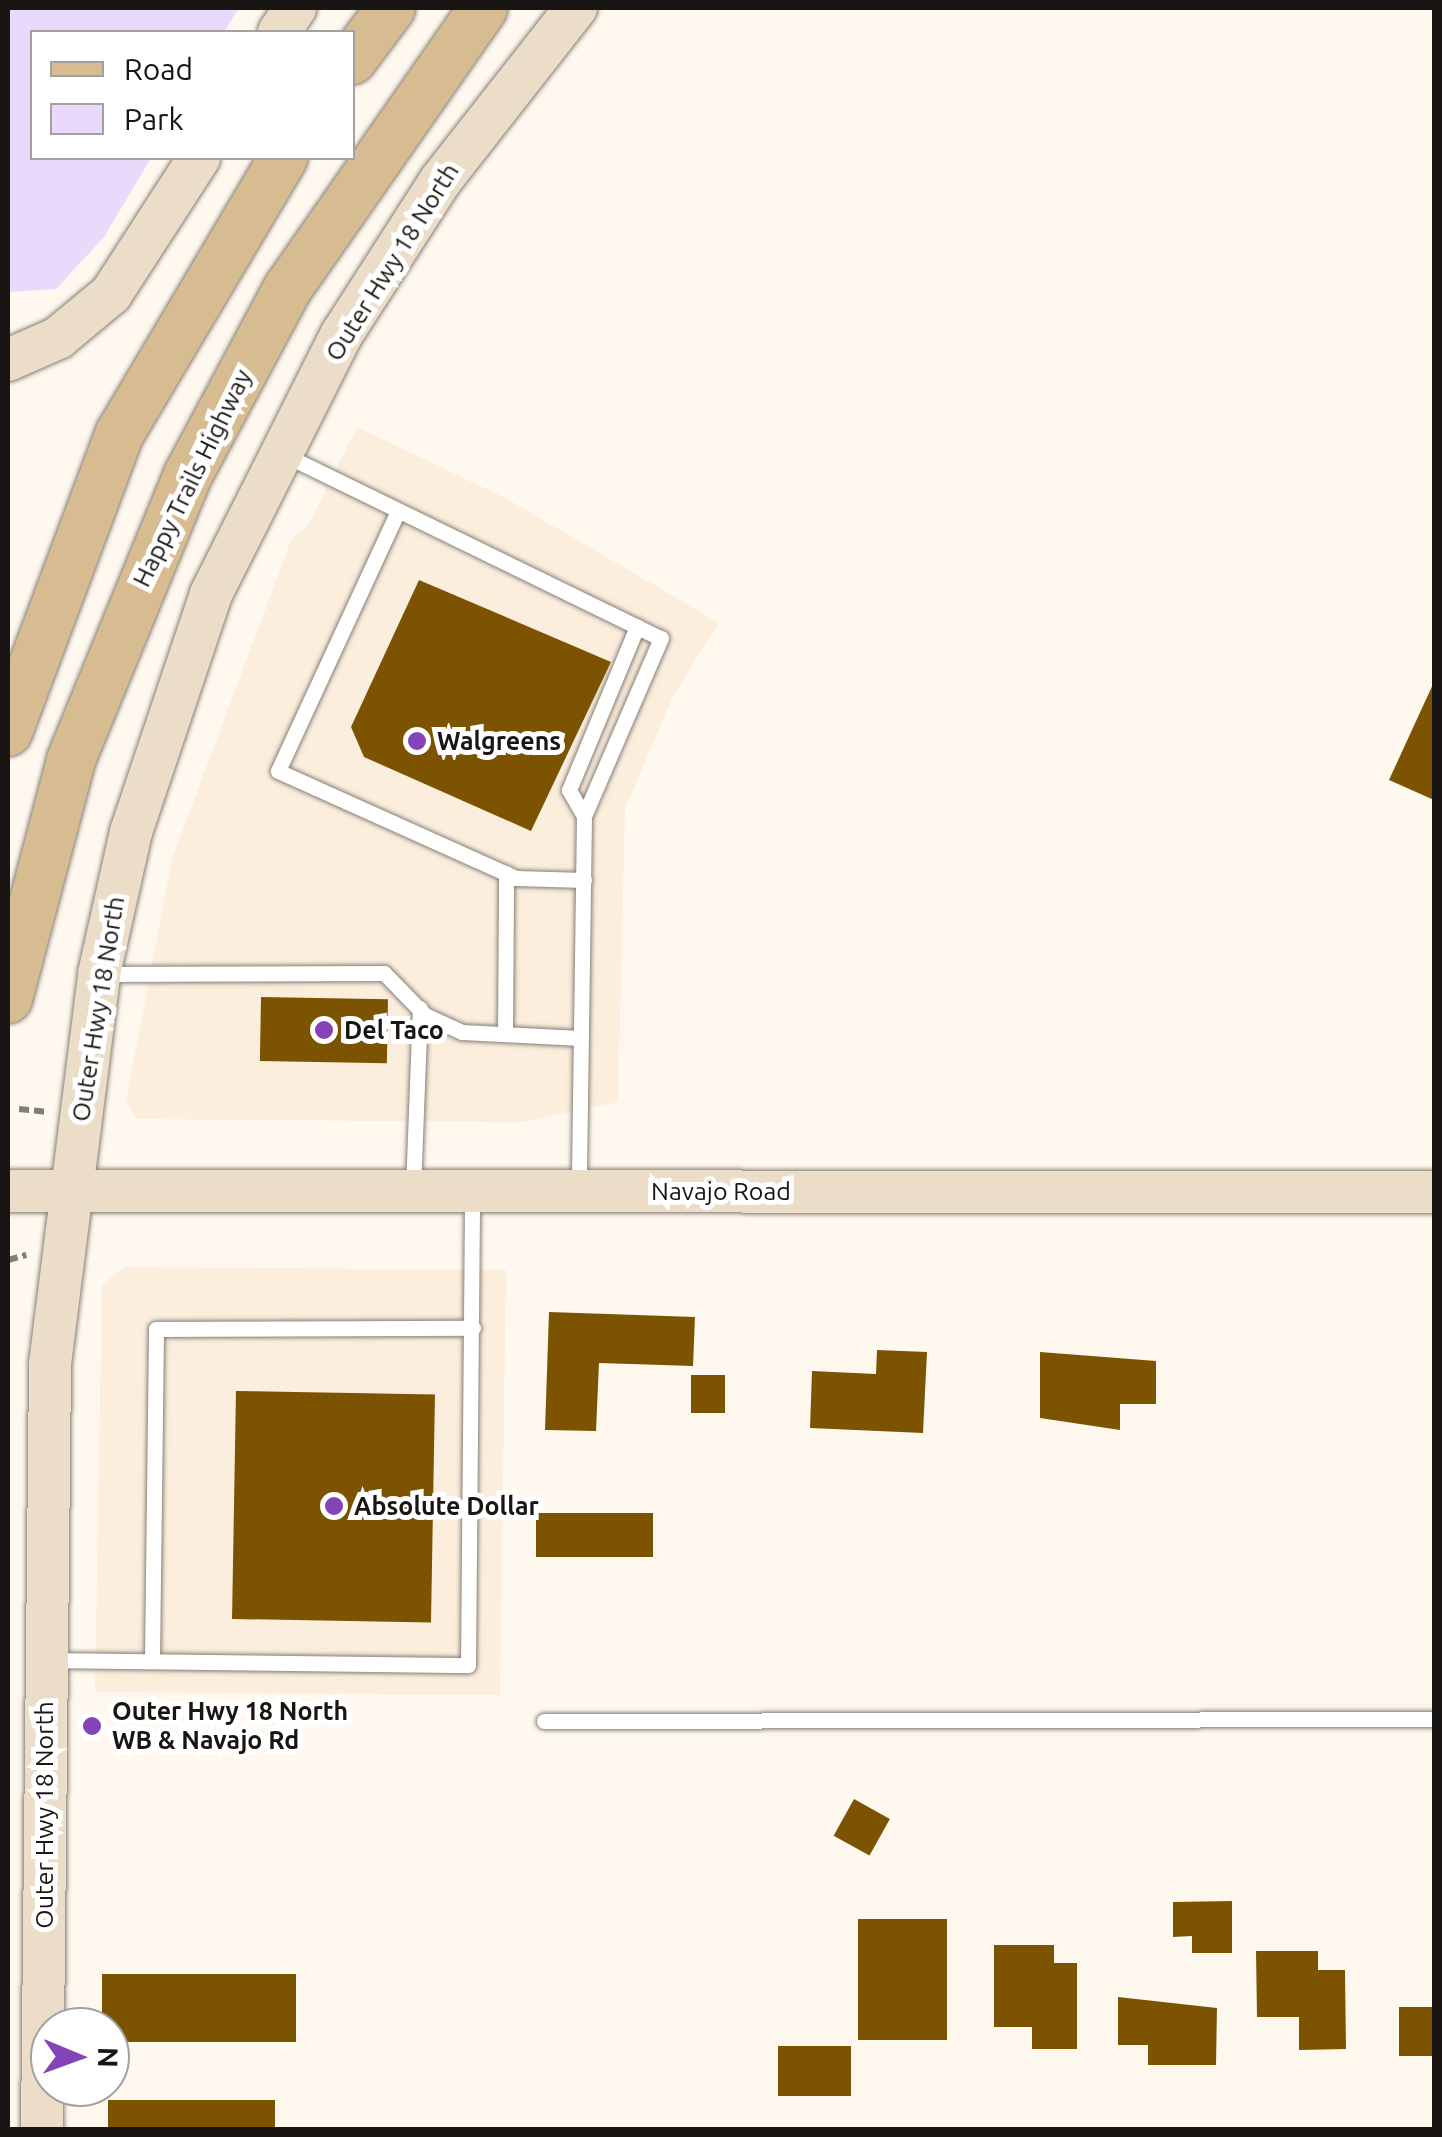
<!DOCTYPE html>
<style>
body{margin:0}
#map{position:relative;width:1442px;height:2137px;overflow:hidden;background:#fef8ef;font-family:Ubuntu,sans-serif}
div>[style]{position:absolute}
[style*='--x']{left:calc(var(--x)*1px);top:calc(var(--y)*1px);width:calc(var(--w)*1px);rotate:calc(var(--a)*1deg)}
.built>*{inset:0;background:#fbeedd}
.green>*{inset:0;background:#e9d9fb}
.building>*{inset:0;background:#7c5401;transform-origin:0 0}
.path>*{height:6px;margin-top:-3px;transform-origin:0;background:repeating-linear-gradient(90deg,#817d77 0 10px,transparent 0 15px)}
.roads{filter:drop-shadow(0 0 2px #867f75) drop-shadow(0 0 2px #867f75)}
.lane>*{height:15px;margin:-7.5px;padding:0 7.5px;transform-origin:7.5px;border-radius:7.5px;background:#fff}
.secondary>*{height:42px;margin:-21px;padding:0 21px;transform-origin:21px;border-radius:21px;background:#ebddc8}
.primary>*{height:48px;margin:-24px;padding:0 24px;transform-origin:24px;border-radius:24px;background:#d7bc91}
.dots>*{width:28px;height:28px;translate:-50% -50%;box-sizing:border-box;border:5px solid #fff;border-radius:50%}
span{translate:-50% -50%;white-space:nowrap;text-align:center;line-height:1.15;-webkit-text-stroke:10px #fff;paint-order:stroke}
.street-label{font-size:25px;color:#181512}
.poi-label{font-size:25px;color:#181512;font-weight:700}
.left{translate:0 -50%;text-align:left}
.frame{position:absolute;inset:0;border:10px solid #181512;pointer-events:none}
.legend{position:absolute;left:30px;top:30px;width:325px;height:130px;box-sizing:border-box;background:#fff;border:2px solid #a3a1a0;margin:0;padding:12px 18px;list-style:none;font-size:30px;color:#181512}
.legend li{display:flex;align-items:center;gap:20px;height:50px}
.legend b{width:50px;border:2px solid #a3a1a0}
.north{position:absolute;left:30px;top:2007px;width:100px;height:100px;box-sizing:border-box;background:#fff;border:2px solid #a3a1a0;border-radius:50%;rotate:91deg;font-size:28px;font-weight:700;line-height:40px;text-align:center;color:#181512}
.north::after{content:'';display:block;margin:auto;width:35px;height:45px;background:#8443b7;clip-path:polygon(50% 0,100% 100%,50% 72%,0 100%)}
</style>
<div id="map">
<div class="built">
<i style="clip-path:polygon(357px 427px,507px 499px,719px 623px,674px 694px,625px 809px,618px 1102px,522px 1122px,138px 1119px,126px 1102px,172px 859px,292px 538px,309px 524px)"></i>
<i style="clip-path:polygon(125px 1267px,506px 1270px,500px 1695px,95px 1692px,102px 1285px)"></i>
</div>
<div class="green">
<i style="clip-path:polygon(8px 8px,239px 8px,224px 32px,32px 32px,32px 158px,151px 158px,104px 237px,56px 289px,8px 292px)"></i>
</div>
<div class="building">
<i style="clip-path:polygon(419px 580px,611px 662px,531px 831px,364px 757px,351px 727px)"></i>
<i style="clip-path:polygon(1434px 682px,1434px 800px,1389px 780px)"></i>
<i style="left:261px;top:997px;width:127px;height:64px;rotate:1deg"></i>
<i style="clip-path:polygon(549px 1312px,695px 1317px,693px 1366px,599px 1363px,596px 1431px,545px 1430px)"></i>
<i style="clip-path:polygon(877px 1350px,927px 1352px,923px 1433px,810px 1428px,812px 1371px,876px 1374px)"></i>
<i style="clip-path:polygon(1040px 1352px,1156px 1361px,1156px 1404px,1120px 1404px,1120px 1430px,1040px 1418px)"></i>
<i style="left:691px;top:1375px;width:34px;height:38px"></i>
<i style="left:236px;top:1391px;width:199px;height:228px;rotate:1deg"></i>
<i style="left:536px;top:1513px;width:117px;height:44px"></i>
<i style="left:854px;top:1799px;width:41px;height:42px;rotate:29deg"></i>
<i style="clip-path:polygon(1232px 1901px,1232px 1953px,1192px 1953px,1192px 1936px,1173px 1937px,1173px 1902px)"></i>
<i style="left:947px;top:1919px;width:121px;height:89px;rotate:90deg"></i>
<i style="clip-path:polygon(994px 1945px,1054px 1945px,1054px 1963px,1077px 1963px,1077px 2049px,1032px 2049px,1032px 2027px,994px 2027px)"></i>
<i style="clip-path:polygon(1256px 1951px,1318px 1951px,1318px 1970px,1345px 1970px,1346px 2049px,1299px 2050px,1299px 2017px,1257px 2017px)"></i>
<i style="left:102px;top:1974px;width:194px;height:68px"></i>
<i style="clip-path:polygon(1118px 1997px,1217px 2008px,1216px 2065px,1148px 2065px,1148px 2045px,1118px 2045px)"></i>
<i style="left:1434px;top:2007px;width:49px;height:35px;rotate:90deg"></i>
<i style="left:778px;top:2046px;width:73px;height:50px"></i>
<i style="left:108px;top:2100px;width:167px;height:30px"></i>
</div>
<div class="path">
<i style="--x:19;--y:1109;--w:27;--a:6"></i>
<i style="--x:8;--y:1260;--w:19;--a:-16"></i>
</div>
<div class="roads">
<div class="lane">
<i style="--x:283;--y:454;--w:420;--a:26"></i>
<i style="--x:661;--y:638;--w:194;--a:113.4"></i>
<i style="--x:584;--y:816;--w:374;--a:90.8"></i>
<i style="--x:398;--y:511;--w:286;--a:114.8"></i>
<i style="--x:278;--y:771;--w:261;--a:24.2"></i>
<i style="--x:516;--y:878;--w:68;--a:1.7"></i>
<i style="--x:584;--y:816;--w:30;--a:-120"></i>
<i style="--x:569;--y:790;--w:177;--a:-67.4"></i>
<i style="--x:103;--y:974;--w:281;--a:-0.2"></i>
<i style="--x:384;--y:973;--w:59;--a:45.7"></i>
<i style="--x:425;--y:1015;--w:41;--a:24.7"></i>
<i style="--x:462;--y:1032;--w:119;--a:2.9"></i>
<i style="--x:505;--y:1034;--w:161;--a:-89.6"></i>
<i style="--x:413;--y:1189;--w:181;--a:-87.8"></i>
<i style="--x:52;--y:1660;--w:416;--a:0.7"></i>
<i style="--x:468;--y:1665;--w:471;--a:-89.5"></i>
<i style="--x:152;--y:1660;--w:331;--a:-89.3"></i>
<i style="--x:156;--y:1329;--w:317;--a:-0.2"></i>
<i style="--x:544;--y:1721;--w:890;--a:-0.13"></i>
</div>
<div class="secondary">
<i style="--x:279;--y:32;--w:29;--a:-56"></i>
<i style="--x:8;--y:360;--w:55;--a:-23.7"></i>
<i style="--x:58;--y:338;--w:69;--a:-39.7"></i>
<i style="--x:111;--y:294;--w:162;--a:-57.1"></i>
<i style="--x:8;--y:1191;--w:1426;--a:0.04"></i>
<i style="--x:42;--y:2130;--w:766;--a:-89.4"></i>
<i style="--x:50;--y:1364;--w:393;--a:-82.8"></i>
<i style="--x:99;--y:974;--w:146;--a:-77.3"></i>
<i style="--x:131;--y:832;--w:251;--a:-71.4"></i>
<i style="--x:211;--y:594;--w:291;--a:-63.3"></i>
<i style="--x:342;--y:334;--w:183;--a:-57.3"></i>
<i style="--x:441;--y:180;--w:219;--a:-51.9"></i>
</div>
<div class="primary">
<i style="--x:352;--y:60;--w:65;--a:-53.1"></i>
<i style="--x:8;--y:732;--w:319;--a:-69.5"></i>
<i style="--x:120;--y:433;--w:320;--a:-59.3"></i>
<i style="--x:8;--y:999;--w:247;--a:-75.2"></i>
<i style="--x:71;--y:760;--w:308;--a:-67.7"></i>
<i style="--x:188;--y:475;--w:212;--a:-61.9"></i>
<i style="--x:288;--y:288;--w:341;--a:-55.1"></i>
</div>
</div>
<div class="dots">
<i style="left:417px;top:741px;background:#8443b7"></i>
<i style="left:324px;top:1030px;background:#8443b7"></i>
<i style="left:334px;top:1506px;background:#8443b7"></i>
<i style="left:92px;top:1726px;background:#8443b7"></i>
</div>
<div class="street-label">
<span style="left:392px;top:262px;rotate:-58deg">Outer Hwy 18 North</span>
<span style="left:192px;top:478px;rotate:-64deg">Happy Trails Highway</span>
<span style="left:98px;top:1009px;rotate:-81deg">Outer Hwy 18 North</span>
<span style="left:721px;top:1191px">Navajo Road</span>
<span style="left:44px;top:1815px;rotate:-90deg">Outer Hwy 18 North</span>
</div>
<div class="poi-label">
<span class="left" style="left:437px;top:741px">Walgreens</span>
<span class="left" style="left:344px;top:1030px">Del Taco</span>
<span class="left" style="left:354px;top:1506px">Absolute Dollar</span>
<span class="left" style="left:112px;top:1726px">Outer Hwy 18 North<br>WB &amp; Navajo Rd</span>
</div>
<div class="frame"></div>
<ul class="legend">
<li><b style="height:12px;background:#d7bc91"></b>Road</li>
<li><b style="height:28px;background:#e9d9fb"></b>Park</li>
</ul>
<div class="north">N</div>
</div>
